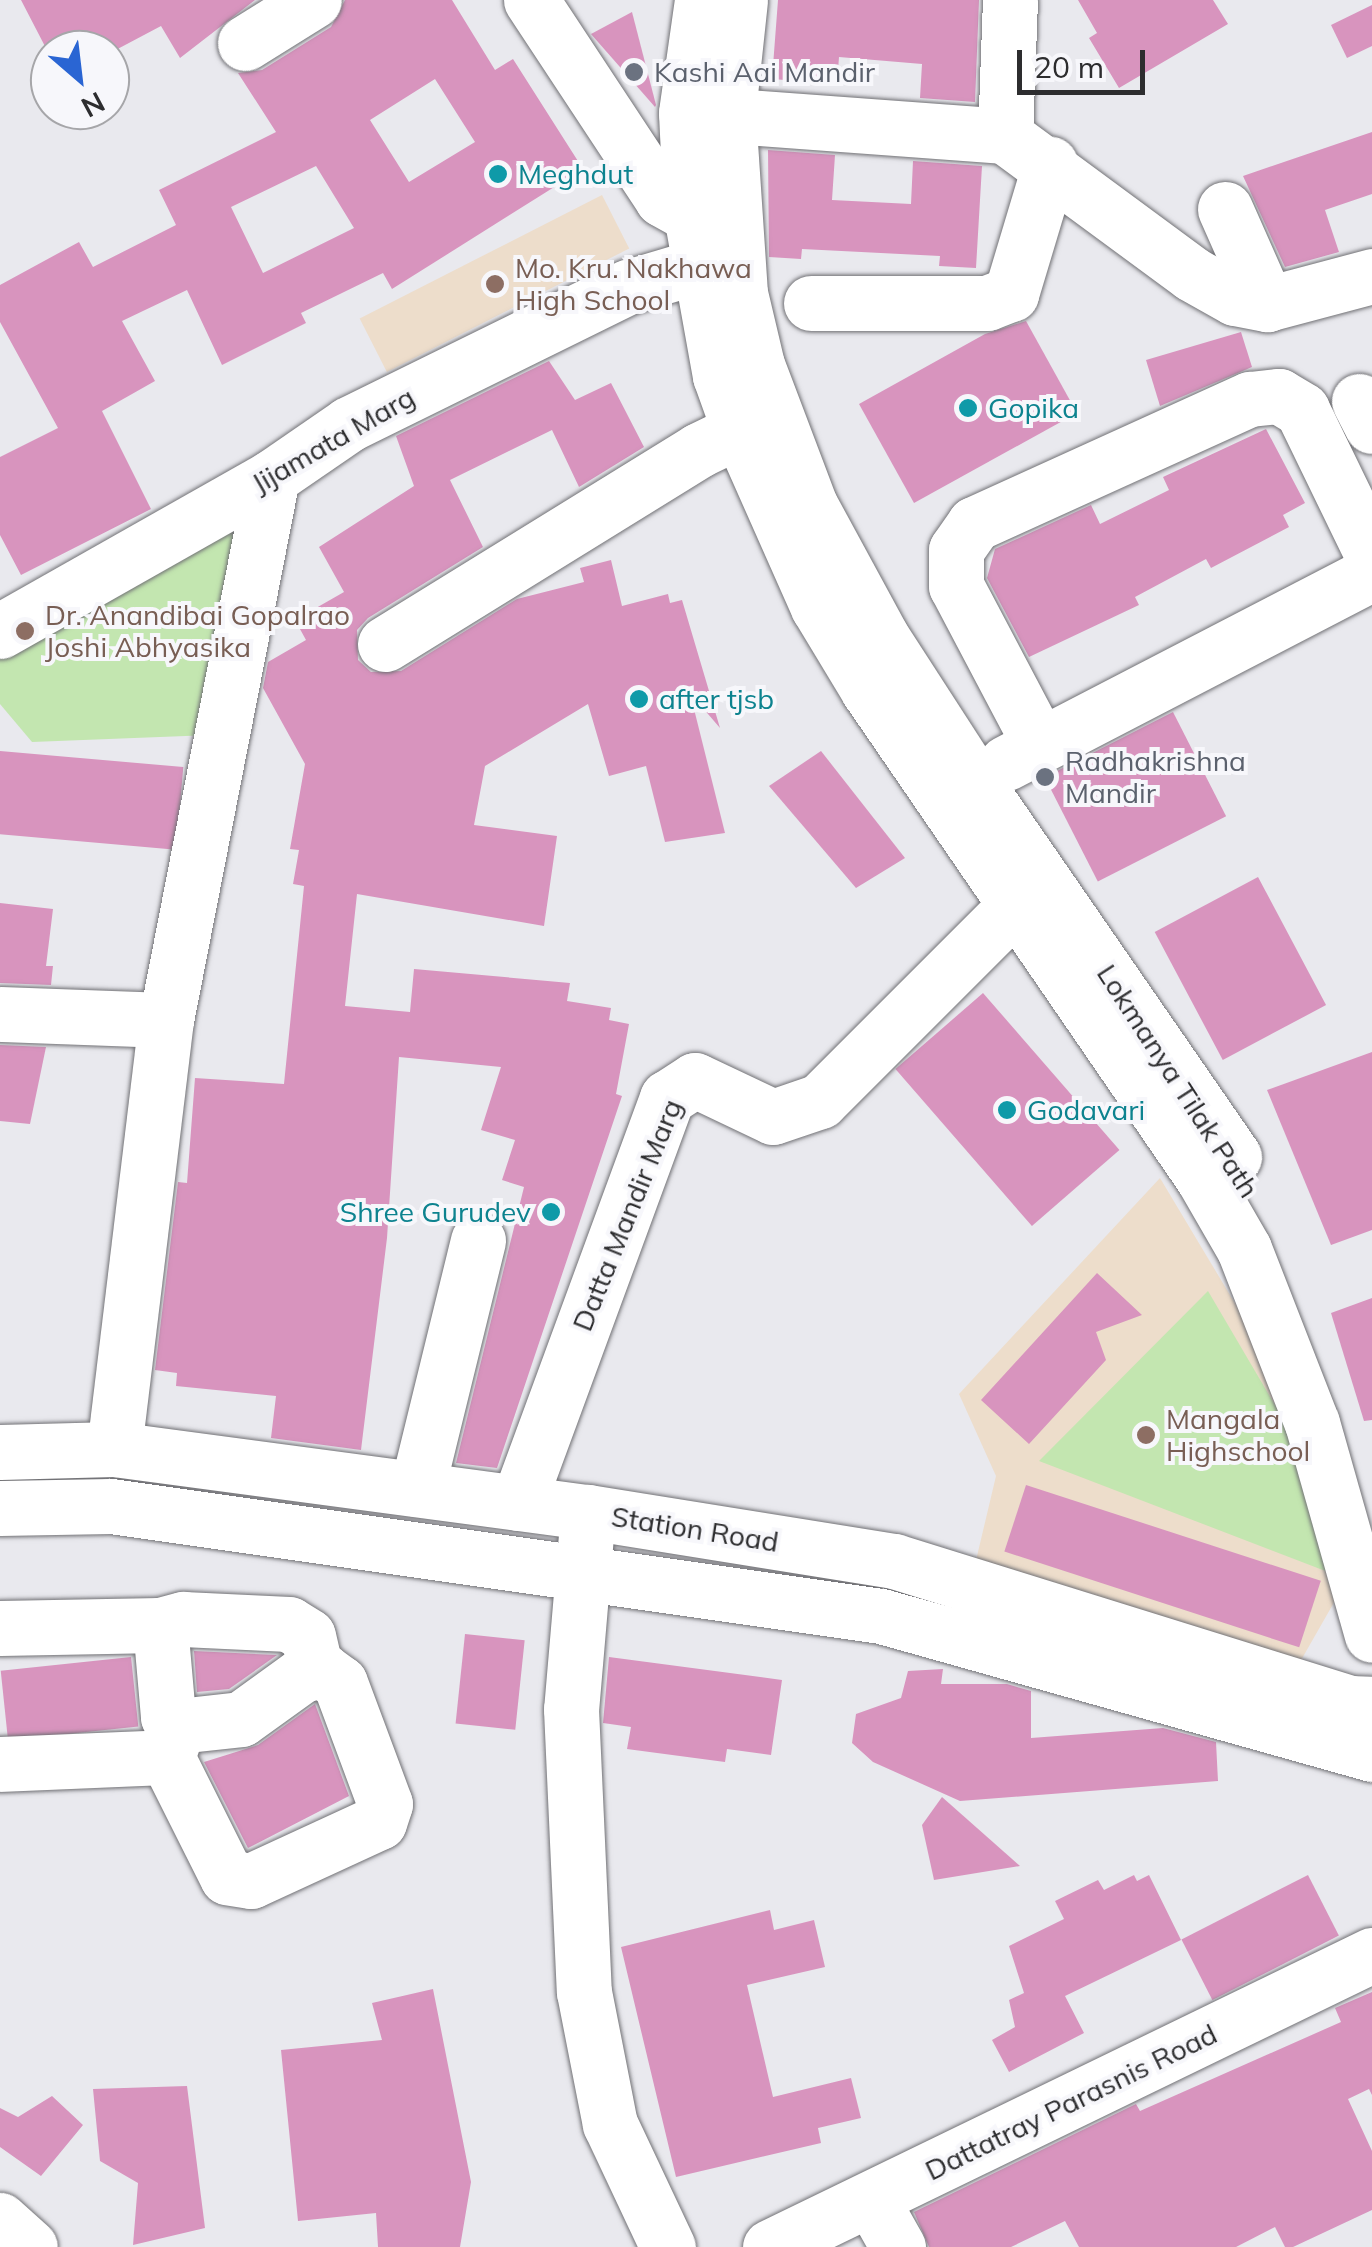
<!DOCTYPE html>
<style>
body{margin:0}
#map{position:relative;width:1372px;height:2247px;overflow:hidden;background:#e9e9ee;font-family:Mulish,sans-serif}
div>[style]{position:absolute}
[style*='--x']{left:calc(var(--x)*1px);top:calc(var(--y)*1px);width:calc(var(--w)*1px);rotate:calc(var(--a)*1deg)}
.education>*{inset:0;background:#edddcb;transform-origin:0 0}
.green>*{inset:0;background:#c3e6b0}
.building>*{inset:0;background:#d894be;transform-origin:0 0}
.roads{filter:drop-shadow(0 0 2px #717175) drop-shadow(0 0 2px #717175)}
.minor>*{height:55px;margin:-27.5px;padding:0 27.5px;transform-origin:27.5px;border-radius:27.5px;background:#fff}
.major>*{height:55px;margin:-27.5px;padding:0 27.5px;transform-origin:27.5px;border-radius:27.5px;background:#fff}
.dots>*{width:28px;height:28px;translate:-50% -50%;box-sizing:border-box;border:5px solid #f7f7fb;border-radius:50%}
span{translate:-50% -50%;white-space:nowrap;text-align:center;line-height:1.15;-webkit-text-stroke:8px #f7f7fb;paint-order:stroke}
.worship-label{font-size:28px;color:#5b616d}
.left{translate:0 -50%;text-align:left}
.culture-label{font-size:28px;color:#0d838f}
.right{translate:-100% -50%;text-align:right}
.education-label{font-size:28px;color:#785e54}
.street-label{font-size:28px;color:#2d2d2f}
.north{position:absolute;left:30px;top:30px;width:100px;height:100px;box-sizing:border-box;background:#f7f7fb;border:2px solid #a6a6a9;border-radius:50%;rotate:152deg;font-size:28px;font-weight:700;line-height:40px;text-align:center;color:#2d2d2f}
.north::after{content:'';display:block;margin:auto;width:35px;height:45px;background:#2a65d3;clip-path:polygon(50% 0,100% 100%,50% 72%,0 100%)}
.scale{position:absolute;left:1017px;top:50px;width:128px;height:45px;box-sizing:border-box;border:5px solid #2d2d2f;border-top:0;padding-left:12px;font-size:30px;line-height:35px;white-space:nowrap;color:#2d2d2f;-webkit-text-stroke:8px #f7f7fb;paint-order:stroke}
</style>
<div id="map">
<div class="education">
<i style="left:602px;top:195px;width:60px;height:272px;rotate:63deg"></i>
<i style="clip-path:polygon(1160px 1178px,1361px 1514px,1364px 1550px,1300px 1662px,973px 1573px,996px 1476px,959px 1394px)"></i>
</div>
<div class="green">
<i style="clip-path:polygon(262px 495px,211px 735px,32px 742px,0 704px,0 657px)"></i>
<i style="clip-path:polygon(1208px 1291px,1339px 1514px,1328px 1572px,1039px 1461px)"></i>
</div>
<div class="building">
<i style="clip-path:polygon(21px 0,255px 0,180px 58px,161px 26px,110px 53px,50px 50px,50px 56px)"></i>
<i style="clip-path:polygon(evenodd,345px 0,452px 0,495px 70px,513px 59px,583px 169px,392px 289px,383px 273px,301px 313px,306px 323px,222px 365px,187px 290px,122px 321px,155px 381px,102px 411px,151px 509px,21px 575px,0 535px,0 457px,58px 428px,0 322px,0 285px,79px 242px,93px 267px,176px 225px,159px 190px,276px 132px,238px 73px,262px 70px,331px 27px,345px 0,435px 79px,475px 142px,409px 182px,370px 120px,435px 79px,345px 0,316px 166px,354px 228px,263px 273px,231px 207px,316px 166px)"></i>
<i style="clip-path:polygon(778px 0,979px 0,975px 102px,920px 98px,922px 64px,839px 57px,837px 84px,772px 79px)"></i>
<i style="clip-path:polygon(1078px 0,1213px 0,1228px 24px,1119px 88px,1089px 38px,1097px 33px)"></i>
<i style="clip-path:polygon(1372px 5px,1372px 46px,1347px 58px,1331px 25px)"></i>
<i style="clip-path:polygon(632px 12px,656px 105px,655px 107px,591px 34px)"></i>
<i style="clip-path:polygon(1372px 132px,1372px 194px,1325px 210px,1339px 252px,1285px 267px,1243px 176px)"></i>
<i style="clip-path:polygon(768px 150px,835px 155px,832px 200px,911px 204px,913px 161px,982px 166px,976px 268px,939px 266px,940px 256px,802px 249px,801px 259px,769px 257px)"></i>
<i style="clip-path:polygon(1026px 321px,1077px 413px,914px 503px,859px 404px,985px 334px)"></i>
<i style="clip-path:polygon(1241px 332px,1252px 367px,1160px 406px,1146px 360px)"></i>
<i style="clip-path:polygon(549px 361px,575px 400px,611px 383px,644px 447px,579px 487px,552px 430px,450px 480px,483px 547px,368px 618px,357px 630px,358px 660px,371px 672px,401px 671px,517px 599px,584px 582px,580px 568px,611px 560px,622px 606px,668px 594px,670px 603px,682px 600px,720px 728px,690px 693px,725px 833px,665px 842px,646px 766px,609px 776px,588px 704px,485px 766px,474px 825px,557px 836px,544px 926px,357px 894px,345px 1006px,410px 1012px,414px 969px,570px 983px,567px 1001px,611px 1008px,609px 1020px,629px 1024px,616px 1094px,622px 1096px,497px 1468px,456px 1463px,524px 1187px,502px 1180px,515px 1140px,481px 1130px,501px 1067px,399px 1057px,387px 1238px,361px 1450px,271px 1438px,276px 1396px,176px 1386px,177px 1373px,155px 1370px,178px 1182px,187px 1183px,195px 1078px,284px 1084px,304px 886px,293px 884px,299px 850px,290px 849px,305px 764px,263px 688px,268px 662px,306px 640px,295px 620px,344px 592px,319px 547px,414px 486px,396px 436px)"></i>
<i style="clip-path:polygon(1266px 429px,1305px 503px,1283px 515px,1289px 527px,1211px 568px,1206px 559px,1135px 597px,1139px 605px,1029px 657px,987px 578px,995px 549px,1091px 505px,1100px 524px,1169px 490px,1163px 477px)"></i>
<i style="left:1173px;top:712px;width:117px;height:144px;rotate:63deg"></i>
<i style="left:0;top:751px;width:184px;height:83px;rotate:5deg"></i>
<i style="clip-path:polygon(821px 751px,905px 858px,856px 888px,769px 786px)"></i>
<i style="left:1258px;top:877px;width:145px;height:117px;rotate:62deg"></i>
<i style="clip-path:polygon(0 903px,53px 909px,46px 966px,53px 966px,51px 985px,0 983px)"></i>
<i style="left:983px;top:993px;width:208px;height:116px;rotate:49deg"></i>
<i style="clip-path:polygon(0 1045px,46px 1047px,30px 1124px,0 1121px)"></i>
<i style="clip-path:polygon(1372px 1052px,1372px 1230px,1331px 1245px,1267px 1090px)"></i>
<i style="clip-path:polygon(1097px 1273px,1142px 1315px,1096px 1332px,1106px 1360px,1029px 1444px,981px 1400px)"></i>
<i style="clip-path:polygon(1372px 1298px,1372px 1420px,1364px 1421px,1331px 1313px)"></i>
<i style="left:1026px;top:1485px;width:310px;height:70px;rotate:18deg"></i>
<i style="left:465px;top:1634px;width:60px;height:90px;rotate:6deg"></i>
<i style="clip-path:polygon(194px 1651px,277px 1655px,229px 1689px,197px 1692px)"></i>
<i style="left:131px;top:1657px;width:70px;height:131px;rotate:84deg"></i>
<i style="clip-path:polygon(609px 1657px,782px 1680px,771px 1755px,727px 1749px,725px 1762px,627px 1749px,631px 1727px,603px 1723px)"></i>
<i style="clip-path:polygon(943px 1669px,941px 1684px,1007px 1684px,1031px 1691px,1031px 1738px,1163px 1728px,1216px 1742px,1218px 1781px,960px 1801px,873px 1762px,852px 1743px,856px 1714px,901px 1698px,908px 1671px)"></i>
<i style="clip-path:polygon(315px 1704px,349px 1796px,248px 1848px,204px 1762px,258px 1745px)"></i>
<i style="clip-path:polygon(942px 1797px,1020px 1866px,934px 1880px,922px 1825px)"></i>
<i style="clip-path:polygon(1134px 1875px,1137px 1881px,1149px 1875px,1181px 1940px,1065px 1996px,1084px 2033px,1009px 2072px,992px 2040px,1015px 2027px,1009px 2000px,1024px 1993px,1009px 1946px,1064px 1919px,1055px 1901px,1098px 1880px,1104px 1890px)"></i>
<i style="left:1308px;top:1875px;width:68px;height:142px;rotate:63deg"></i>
<i style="clip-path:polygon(770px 1910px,774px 1930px,814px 1920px,825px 1967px,747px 1985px,773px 2097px,851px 2078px,861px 2118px,818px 2128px,821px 2143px,676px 2177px,621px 1947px)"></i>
<i style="clip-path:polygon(433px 1989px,471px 2182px,460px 2247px,378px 2247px,376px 2213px,298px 2221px,281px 2050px,382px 2040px,372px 2003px)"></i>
<i style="clip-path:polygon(1372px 1992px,1372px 2095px,1369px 2089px,1348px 2099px,1372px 2151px,1372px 2210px,1293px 2247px,1285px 2247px,1275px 2227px,1236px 2247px,1079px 2247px,1065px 2221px,1011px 2247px,929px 2247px,914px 2212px,1136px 2104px,1140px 2111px,1341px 2022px,1335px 2008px)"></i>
<i style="clip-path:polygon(187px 2086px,205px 2228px,133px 2245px,138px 2183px,100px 2161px,93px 2089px)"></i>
<i style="clip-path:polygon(52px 2096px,83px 2125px,41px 2176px,0 2147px,0 2108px,18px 2117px)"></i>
</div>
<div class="roads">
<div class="minor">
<i style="--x:531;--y:0;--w:238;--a:56.6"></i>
<i style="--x:662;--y:199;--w:33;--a:29"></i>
<i style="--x:691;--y:215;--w:24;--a:-5"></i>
<i style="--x:702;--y:0;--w:114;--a:98.1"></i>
<i style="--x:686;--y:113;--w:102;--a:87.2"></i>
<i style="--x:691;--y:215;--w:164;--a:79.8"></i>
<i style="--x:720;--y:376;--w:56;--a:70.3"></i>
<i style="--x:739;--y:429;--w:195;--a:66.1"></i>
<i style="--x:818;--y:607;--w:97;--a:58.9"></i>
<i style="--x:868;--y:690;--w:592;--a:55.53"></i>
<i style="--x:1203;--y:1178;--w:82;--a:60"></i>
<i style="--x:1244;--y:1249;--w:187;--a:68.7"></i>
<i style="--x:1312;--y:1423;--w:220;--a:74.2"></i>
<i style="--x:740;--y:0;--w:114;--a:96.1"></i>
<i style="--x:728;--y:113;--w:180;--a:86.2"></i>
<i style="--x:740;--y:293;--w:74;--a:76.7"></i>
<i style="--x:757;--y:365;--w:150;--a:69.3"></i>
<i style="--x:810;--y:505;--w:149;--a:61.5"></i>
<i style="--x:881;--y:636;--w:171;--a:57.1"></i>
<i style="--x:974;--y:780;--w:458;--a:55.4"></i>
<i style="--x:245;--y:43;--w:81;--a:-31.9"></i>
<i style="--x:692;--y:113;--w:314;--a:4.2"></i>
<i style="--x:1005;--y:136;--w:232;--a:36.4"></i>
<i style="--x:1192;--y:274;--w:49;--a:29.2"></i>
<i style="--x:1235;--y:298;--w:33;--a:11"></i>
<i style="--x:1267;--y:304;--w:109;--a:-14.9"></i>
<i style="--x:1005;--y:136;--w:136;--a:-87.9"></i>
<i style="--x:1225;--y:209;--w:104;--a:66.1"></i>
<i style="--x:811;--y:303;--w:176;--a:0"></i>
<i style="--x:987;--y:303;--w:26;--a:-21"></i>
<i style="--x:1011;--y:294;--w:136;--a:-73.3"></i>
<i style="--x:1359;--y:401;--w:28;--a:63"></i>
<i style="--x:0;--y:631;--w:313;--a:-29.5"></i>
<i style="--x:272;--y:477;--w:93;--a:-34.5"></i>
<i style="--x:349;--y:424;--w:311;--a:-26.2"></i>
<i style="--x:628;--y:287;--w:70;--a:-16.6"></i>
<i style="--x:695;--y:267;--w:38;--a:0"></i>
<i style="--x:385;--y:644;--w:369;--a:-31.7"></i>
<i style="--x:699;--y:450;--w:82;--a:-25.9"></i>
<i style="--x:1040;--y:745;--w:180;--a:-117.8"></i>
<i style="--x:956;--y:586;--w:36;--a:-90"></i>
<i style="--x:956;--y:550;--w:32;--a:-55"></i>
<i style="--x:974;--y:524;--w:303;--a:-24.4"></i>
<i style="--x:1250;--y:399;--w:29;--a:-6"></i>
<i style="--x:1279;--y:396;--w:27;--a:31"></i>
<i style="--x:1302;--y:410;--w:160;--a:64.1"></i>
<i style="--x:1006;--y:763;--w:412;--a:-27.4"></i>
<i style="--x:0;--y:1014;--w:166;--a:2.1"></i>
<i style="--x:114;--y:1449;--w:432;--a:-83.1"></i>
<i style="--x:166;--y:1020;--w:553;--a:-78.95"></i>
<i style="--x:417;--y:1489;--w:256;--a:-76.2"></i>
<i style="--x:518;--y:1503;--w:432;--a:-69.8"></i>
<i style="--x:667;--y:1098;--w:33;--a:-33"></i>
<i style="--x:695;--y:1080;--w:86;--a:25.4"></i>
<i style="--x:773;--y:1117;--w:50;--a:-18.8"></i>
<i style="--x:820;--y:1101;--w:307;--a:-45"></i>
<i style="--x:588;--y:1512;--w:198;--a:94.9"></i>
<i style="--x:571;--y:1709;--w:283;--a:87.4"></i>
<i style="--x:584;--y:1992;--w:135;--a:78.9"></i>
<i style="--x:610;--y:2124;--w:136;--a:64.8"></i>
<i style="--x:160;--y:1625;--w:24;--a:-15"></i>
<i style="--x:183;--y:1619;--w:106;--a:2.7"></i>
<i style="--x:289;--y:1624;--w:22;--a:32"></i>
<i style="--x:308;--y:1636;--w:36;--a:77"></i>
<i style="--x:0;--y:1628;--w:160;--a:-1.1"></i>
<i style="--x:160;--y:1625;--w:92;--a:85"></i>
<i style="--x:168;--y:1717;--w:13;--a:42"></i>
<i style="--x:322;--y:1670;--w:22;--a:36"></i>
<i style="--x:340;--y:1683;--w:129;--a:69.6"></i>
<i style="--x:385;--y:1804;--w:19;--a:108"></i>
<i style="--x:379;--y:1822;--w:141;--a:155.3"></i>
<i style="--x:251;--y:1881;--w:24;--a:-171"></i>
<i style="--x:227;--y:1877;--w:134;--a:-116.6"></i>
<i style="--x:167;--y:1757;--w:33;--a:-70"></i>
<i style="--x:178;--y:1726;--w:63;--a:-6.3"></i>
<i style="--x:241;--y:1719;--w:75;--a:-35.8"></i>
<i style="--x:302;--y:1675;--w:21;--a:-14"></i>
<i style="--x:0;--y:1764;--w:167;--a:-2.4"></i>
<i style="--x:871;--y:2199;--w:55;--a:60.6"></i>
<i style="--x:770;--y:2247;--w:669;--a:-25.88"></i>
</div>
<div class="major">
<i style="--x:0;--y:1452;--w:114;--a:-1.5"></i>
<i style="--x:114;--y:1449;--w:478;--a:7.6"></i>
<i style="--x:588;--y:1512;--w:310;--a:9.1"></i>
<i style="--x:894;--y:1561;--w:477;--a:17.3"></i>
<i style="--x:1349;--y:1703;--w:23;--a:2"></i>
<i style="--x:0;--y:1508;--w:111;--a:-1"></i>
<i style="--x:111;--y:1506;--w:778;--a:8.13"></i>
<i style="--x:881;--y:1616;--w:510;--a:15.7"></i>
<i style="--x:0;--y:2220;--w:40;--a:42"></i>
</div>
</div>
<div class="dots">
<i style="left:634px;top:72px;background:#6b7280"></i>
<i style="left:498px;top:174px;background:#0f9aa8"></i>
<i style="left:495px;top:284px;background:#8d6e63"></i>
<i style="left:968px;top:408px;background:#0f9aa8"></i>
<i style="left:25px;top:631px;background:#8d6e63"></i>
<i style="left:639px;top:699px;background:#0f9aa8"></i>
<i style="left:1045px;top:777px;background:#6b7280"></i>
<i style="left:1007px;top:1110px;background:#0f9aa8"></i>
<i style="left:551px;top:1212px;background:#0f9aa8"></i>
<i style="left:1146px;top:1435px;background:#8d6e63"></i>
</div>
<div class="worship-label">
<span class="left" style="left:654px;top:72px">Kashi Aai Mandir</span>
<span class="left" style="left:1065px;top:777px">Radhakrishna<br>Mandir</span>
</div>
<div class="culture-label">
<span class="left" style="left:518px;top:174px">Meghdut</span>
<span class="left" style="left:988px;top:408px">Gopika</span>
<span class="left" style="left:659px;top:699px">after tjsb</span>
<span class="left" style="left:1027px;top:1110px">Godavari</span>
<span class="right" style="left:531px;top:1212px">Shree Gurudev</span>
</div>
<div class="education-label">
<span class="left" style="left:515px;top:284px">Mo. Kru. Nakhawa<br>High School</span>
<span class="left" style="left:45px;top:631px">Dr. Anandibai Gopalrao<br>Joshi Abhyasika</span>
<span class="left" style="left:1166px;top:1435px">Mangala<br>Highschool</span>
</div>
<div class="street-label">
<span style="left:333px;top:440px;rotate:-30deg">Jijamata Marg</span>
<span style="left:1178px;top:1081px;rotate:57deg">Lokmanya Tilak Path</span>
<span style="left:627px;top:1215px;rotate:-68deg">Datta Mandir Marg</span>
<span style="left:695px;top:1529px;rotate:9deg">Station Road</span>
<span style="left:1071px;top:2102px;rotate:-26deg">Dattatray Parasnis Road</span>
</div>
<div class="north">N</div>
<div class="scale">20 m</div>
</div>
